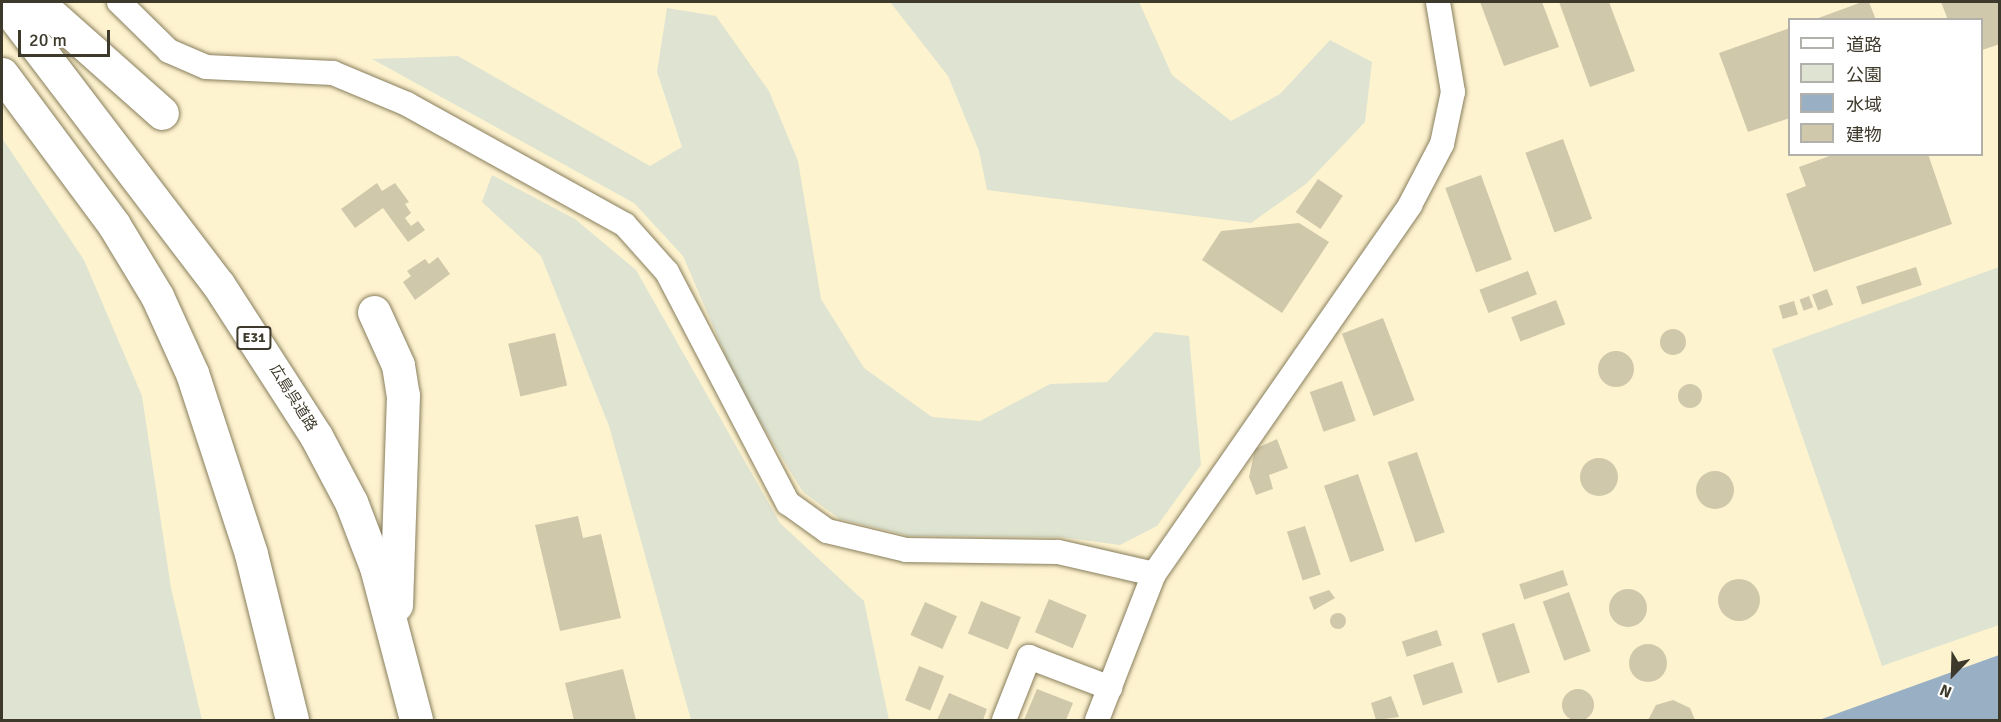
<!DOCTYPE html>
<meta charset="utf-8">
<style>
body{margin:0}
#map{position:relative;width:2001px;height:722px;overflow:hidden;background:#fef3cf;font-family:Signika,"Noto Sans JP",sans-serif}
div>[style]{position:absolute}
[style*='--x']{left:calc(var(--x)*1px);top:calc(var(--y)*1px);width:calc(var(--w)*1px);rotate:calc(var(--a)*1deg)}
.green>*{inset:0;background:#dee4d1}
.water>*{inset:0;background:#98afc4}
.building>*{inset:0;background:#d0c8ab;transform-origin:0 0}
.round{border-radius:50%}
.roads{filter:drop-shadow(0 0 2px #887e5d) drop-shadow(0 0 2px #887e5d)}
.street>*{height:24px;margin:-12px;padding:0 12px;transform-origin:12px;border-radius:12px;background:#fff}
.highway>*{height:33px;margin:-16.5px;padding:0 16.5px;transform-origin:16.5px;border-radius:16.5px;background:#fff}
span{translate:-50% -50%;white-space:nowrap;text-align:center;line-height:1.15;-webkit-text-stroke:4.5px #fff;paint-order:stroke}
.shield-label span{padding:2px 4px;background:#fff;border:2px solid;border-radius:4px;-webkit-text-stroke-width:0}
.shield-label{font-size:14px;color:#3e3a2b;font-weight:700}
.street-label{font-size:15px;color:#3e3a2b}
.frame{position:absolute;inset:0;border:3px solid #3e3a2b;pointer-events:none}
.legend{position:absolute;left:1788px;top:18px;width:195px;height:138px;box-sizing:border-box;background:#fff;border:2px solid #b2b0aa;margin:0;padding:8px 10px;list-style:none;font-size:18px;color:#3e3a2b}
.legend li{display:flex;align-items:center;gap:12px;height:30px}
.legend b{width:30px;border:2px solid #b2b0aa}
.north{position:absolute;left:1923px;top:644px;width:60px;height:60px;-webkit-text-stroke:4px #fff;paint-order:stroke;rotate:203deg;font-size:16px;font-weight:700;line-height:24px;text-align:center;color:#3e3a2b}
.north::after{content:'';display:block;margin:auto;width:21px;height:27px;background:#3e3a2b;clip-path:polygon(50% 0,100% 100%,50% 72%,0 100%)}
.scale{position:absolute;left:18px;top:30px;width:92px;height:27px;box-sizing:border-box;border:3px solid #3e3a2b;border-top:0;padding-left:8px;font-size:18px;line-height:21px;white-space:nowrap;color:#3e3a2b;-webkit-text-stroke:4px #fff;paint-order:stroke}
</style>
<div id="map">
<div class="green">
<i style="clip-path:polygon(890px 2px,1139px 2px,1172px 75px,1231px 121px,1280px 94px,1330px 40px,1372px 62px,1365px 122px,1306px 184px,1251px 223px,987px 190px,979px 151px,948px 76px)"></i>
<i style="clip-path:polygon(667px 8px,716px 16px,769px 91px,798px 161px,821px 299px,864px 368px,932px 417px,980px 421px,1050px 384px,1107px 382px,1155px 332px,1189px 336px,1201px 465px,1157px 526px,1120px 545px,1061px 537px,910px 536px,840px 519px,803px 492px,739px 387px,683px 256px,634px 203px,372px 59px,458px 56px,650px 166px,682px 147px,657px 72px)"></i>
<i style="clip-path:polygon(2px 138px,84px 260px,142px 396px,171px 588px,202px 720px,2px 720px)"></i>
<i style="clip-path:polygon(492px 175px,575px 219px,636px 270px,780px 523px,864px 601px,889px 720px,691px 720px,609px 426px,541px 256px,482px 202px)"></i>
<i style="clip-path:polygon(1999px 267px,1999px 625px,1882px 666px,1772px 349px)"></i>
</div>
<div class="water">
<i style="clip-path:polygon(1999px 655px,1999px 720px,1819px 720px)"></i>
</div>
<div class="building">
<i style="clip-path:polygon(1480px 2px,1542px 2px,1559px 47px,1504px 66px)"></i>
<i style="clip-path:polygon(1559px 2px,1609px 2px,1635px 71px,1590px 87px)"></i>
<i style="clip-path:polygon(1862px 2px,1869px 2px,1876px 20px,1813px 20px)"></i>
<i style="clip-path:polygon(1941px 2px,2000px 2px,2000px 44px,1982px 50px,1982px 20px,1948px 20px)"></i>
<i style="clip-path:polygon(1790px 28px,1790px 118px,1748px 132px,1719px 53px)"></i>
<i style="left:1563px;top:139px;width:85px;height:40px;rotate:70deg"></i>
<i style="clip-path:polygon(1835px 154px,1928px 154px,1952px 224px,1814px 272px,1786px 194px,1806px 186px,1799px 167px)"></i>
<i style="left:1481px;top:175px;width:90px;height:38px;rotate:70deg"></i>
<i style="left:1318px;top:179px;width:30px;height:40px;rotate:34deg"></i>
<i style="clip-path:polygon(377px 183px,382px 191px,395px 183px,409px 202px,405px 204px,411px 213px,405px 218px,411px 226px,418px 221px,425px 230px,408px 242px,383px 208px,355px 228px,341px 209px)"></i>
<i style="clip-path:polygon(1299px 223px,1329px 242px,1282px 313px,1202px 260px,1221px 231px)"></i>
<i style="clip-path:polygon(438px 257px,450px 274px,415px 300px,403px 282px,411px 276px,407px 271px,425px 259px,429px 264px)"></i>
<i style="left:1916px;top:267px;width:19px;height:63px;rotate:72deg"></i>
<i style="left:1528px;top:271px;width:25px;height:52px;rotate:69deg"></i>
<i style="left:1827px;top:289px;width:17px;height:16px;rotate:69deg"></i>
<i style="left:1809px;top:296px;width:12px;height:10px;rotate:70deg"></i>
<i style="left:1556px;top:300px;width:26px;height:48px;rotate:69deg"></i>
<i style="left:1794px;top:301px;width:14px;height:16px;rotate:73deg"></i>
<i style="left:1383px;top:318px;width:88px;height:44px;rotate:69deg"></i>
<i class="round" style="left:1660px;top:329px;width:26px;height:26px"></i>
<i style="left:555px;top:333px;width:54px;height:48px;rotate:77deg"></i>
<i class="round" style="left:1598px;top:351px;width:36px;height:36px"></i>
<i style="left:1342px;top:381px;width:42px;height:34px;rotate:71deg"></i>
<i class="round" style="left:1678px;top:384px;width:24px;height:24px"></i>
<i style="clip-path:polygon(1277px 439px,1288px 468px,1269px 475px,1273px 489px,1256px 495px,1249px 477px,1255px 449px)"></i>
<i style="left:1417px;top:452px;width:85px;height:31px;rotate:71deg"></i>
<i class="round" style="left:1580px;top:458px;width:38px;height:38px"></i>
<i class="round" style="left:1696px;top:471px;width:38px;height:38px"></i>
<i style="left:1358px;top:474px;width:81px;height:36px;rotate:71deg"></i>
<i style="clip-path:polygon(578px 516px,583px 538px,601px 534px,621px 618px,560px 631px,535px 525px)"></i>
<i style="left:1305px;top:526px;width:51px;height:19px;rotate:72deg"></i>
<i style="left:1563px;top:570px;width:16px;height:46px;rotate:72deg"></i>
<i class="round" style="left:1718px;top:579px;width:42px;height:42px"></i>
<i class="round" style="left:1609px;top:589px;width:38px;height:38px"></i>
<i style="clip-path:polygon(1329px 590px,1335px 598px,1314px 610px,1309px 597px)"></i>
<i style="left:1569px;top:592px;width:63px;height:28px;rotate:70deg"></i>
<i style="left:1049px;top:599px;width:41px;height:36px;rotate:23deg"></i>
<i style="left:981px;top:601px;width:43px;height:35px;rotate:22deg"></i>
<i style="left:925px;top:602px;width:35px;height:36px;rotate:24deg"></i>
<i class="round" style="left:1330px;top:613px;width:16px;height:16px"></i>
<i style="left:1514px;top:623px;width:52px;height:34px;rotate:72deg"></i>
<i style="left:1437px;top:630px;width:16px;height:37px;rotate:72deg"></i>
<i class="round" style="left:1629px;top:644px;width:38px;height:38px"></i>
<i style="left:1453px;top:662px;width:32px;height:42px;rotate:72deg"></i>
<i style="left:919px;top:666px;width:27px;height:37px;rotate:22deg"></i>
<i style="clip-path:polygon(623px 669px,636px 720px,574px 720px,565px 683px)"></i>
<i class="round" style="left:1562px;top:689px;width:32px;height:32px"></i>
<i style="clip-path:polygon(1037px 689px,1073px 703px,1066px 720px,1024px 720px)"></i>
<i style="clip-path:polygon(949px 693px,987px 709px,983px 720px,937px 720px)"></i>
<i style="clip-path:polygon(1391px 696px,1399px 717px,1376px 720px,1371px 703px)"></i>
<i style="clip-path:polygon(1673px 700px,1690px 708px,1695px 720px,1648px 720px,1656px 705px)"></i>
</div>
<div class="roads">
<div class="street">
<i style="--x:119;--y:2;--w:70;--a:44.4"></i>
<i style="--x:169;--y:51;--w:40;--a:23.4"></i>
<i style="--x:206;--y:67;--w:127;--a:2.7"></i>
<i style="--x:333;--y:73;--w:80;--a:22.7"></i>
<i style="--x:407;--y:104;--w:249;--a:29"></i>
<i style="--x:625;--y:225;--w:63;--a:48.2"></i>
<i style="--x:667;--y:272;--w:261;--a:62.4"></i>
<i style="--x:788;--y:503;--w:48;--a:35.7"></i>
<i style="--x:827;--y:531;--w:81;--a:13.5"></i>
<i style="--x:906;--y:550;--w:152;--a:0.8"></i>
<i style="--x:1058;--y:552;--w:98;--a:12.9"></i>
<i style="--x:1004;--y:720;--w:68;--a:-68.4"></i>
<i style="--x:1029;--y:657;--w:87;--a:20.9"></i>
<i style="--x:1097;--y:720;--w:157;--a:-68.7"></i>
<i style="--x:1154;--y:574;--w:449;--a:-55.2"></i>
<i style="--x:1410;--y:205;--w:69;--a:-62.3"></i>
<i style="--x:1442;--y:144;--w:53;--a:-78.1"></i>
<i style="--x:1453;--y:92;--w:91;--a:-99.5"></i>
</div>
<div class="highway">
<i style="--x:3;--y:2;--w:355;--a:52.7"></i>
<i style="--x:218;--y:284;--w:181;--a:57.2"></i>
<i style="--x:316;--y:436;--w:75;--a:62.1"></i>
<i style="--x:351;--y:502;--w:70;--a:69"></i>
<i style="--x:376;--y:567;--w:158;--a:75.3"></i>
<i style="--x:37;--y:2;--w:167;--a:41.6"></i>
<i style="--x:2;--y:74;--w:188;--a:53.4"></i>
<i style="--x:114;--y:225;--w:83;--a:58.8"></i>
<i style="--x:157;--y:296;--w:85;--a:65.6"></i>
<i style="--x:192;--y:373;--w:190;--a:71.9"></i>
<i style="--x:251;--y:554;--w:171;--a:76.1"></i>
<i style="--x:374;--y:312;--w:58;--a:65.6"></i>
<i style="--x:398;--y:365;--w:30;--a:81"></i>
<i style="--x:403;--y:395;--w:210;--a:91.9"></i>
</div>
</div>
<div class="shield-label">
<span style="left:254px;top:338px">E31</span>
</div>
<div class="street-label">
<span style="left:293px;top:398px;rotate:58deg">広島呉道路</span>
</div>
<div class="frame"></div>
<ul class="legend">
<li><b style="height:8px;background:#fff"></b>道路</li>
<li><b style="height:16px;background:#dee4d1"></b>公園</li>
<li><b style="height:16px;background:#98afc4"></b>水域</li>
<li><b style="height:16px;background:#d0c8ab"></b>建物</li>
</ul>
<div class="north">N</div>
<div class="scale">20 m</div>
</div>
